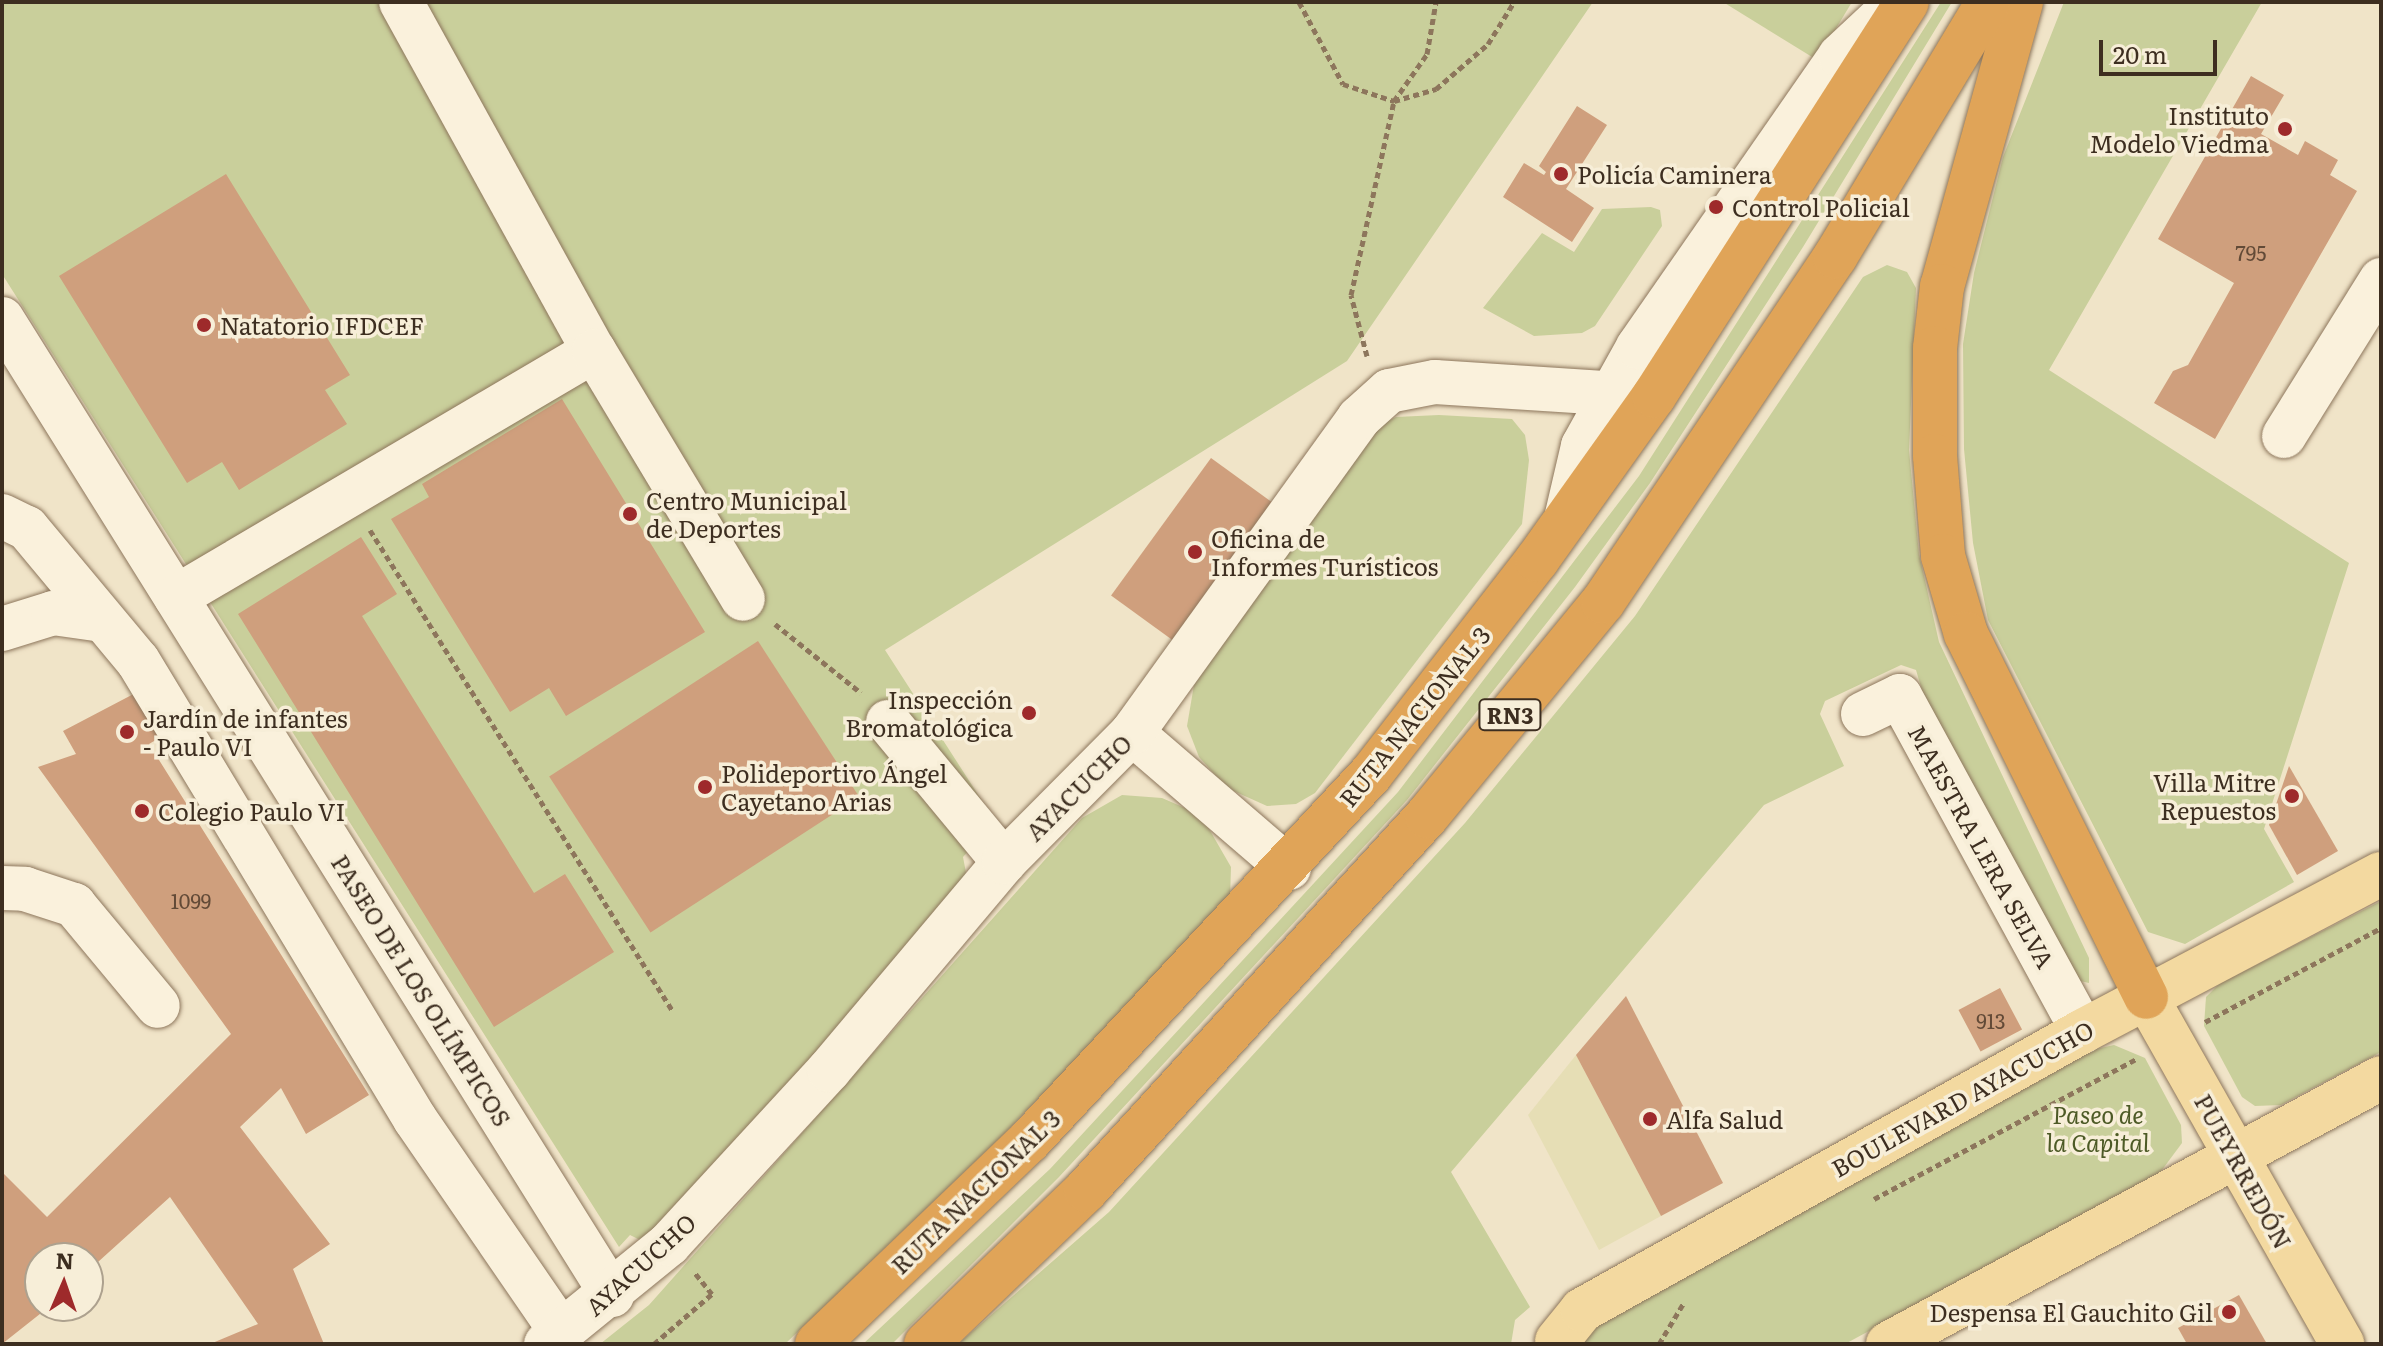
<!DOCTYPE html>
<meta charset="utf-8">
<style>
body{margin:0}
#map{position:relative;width:2383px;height:1346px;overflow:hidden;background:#f0e4c8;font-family:Literata,serif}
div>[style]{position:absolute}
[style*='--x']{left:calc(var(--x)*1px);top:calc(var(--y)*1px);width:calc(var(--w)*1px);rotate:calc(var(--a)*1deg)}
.farmland>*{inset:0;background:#e6deb5}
.green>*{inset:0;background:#c9cf9b}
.building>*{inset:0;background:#cf9f7d;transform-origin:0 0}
.path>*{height:5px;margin-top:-2.5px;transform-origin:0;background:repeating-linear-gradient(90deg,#8d765c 0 6px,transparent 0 10px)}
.roads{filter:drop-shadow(0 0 2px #8d765c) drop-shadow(0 0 2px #8d765c)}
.minor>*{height:44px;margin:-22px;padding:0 22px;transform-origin:22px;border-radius:22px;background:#faf1dc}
.major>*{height:44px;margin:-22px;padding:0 22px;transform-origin:22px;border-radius:22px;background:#f3d9a0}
.highway>*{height:44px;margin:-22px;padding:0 22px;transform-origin:22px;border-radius:22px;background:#e0a458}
.dots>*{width:22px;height:22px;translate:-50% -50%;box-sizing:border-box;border:4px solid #f7eed8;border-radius:50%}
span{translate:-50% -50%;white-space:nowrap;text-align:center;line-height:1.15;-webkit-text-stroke:7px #f7eed8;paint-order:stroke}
.number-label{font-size:20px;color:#624a37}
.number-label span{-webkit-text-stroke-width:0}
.shield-label span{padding:2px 6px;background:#f7eed8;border:2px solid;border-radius:6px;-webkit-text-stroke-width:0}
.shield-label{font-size:22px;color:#3d2e20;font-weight:700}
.poi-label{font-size:24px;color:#3d2e20}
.right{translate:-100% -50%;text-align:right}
.left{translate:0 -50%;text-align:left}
.street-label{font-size:24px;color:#3d2e20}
.park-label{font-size:24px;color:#4d5a26;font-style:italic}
.frame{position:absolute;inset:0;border:4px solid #3d2e20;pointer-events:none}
.north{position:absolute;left:24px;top:1242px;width:80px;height:80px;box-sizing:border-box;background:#f7eed8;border:2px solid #ada18e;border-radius:50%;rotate:2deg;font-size:22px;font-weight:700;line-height:32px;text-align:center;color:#3d2e20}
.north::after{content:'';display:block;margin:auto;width:28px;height:36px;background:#9e2a2b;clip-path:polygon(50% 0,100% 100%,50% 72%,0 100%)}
.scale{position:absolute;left:2099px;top:40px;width:118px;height:36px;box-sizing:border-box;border:4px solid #3d2e20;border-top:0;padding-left:10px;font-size:24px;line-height:28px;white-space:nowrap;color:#3d2e20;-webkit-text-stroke:6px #f7eed8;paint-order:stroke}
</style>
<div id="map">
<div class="farmland">
<i style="clip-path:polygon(1576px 1055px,1661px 1216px,1599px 1250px,1528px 1115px)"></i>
</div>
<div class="green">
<i style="clip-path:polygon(2px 2px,1593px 2px,1347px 361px,885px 650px,995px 821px,963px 857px,967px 878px,662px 1231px,640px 1240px,630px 1235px,619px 1247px,2px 274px)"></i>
<i style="clip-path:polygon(1723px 2px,1852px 2px,1817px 60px)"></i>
<i style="clip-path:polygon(1941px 2px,1952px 2px,1803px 247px,1650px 483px,1575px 587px,1407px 800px,1059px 1177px,892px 1344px,863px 1344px,1050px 1169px,1398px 792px,1639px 476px)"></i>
<i style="clip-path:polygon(2064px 2px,2262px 2px,2049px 370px,2349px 563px,2264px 829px,2294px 882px,2185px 944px,2148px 932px,1988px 620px,1973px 543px,1964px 449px,1963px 344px,1974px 273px,2003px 157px)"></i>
<i style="clip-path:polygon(1651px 207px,1660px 210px,1662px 226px,1595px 326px,1582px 333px,1534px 336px,1483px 308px,1542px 233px,1574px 252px,1602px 209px)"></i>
<i style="clip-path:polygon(1887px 265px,1907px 272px,1916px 288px,1909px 450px,1919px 554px,1939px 642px,2089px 958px,2089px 983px,2076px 980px,1928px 711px,1916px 670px,1901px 665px,1825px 701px,1820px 714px,1844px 766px,1764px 805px,1451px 1172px,1530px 1307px,1515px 1320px,1511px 1344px,958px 1344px,1109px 1212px,1465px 823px,1635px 616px,1863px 277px)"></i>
<i style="clip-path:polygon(1439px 415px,1512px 419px,1525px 435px,1529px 460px,1522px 524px,1315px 793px,1296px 804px,1267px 806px,1227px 788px,1199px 757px,1187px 726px,1194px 685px,1372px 429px,1396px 417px)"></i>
<i style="clip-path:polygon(1122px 795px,1162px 798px,1201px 815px,1231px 867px,1230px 899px,1005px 1133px,785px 1344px,600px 1344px,649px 1305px,1082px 818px)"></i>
<i style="clip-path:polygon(2381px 901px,2381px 1052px,2281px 1105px,2255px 1106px,2242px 1097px,2204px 1026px,2206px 997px,2219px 984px)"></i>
<i style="clip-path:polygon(2114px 1045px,2145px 1058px,2181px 1125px,2182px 1143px,2159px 1174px,1845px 1344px,1580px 1344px,1592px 1328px,2096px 1049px)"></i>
</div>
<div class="building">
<i style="clip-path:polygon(2251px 76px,2284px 95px,2261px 134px,2298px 155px,2305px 141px,2338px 160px,2330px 175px,2357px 191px,2215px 439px,2154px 403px,2173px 371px,2188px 365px,2234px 283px,2158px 239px)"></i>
<i style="clip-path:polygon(1577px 106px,1607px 125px,1566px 189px,1594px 208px,1572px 242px,1503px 197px,1524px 163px,1544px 175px,1546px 172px,1539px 166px)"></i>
<i style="clip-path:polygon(226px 174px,350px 375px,325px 390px,347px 424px,239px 490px,222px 462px,187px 483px,59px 276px)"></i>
<i style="clip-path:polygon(562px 399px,705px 632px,566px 716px,549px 688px,510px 712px,391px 519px,429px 497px,422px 484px)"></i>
<i style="left:1211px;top:458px;width:86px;height:170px;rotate:36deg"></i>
<i style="clip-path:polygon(361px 537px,397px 594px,362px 616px,534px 893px,565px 874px,614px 952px,494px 1027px,238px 614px)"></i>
<i style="left:758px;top:641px;width:186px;height:249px;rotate:57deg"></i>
<i style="clip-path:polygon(145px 688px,171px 731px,149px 744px,369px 1095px,306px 1134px,281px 1088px,240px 1127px,330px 1244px,293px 1269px,324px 1344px,210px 1344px,258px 1324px,170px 1197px,88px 1271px,88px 1258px,40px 1258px,40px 1306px,50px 1306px,2px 1344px,2px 1172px,47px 1217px,231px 1034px,38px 767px,76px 754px,63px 731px)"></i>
<i style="clip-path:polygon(2289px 766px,2338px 851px,2297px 875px,2269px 825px)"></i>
<i style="left:2000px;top:988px;width:47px;height:47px;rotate:62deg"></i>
<i style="clip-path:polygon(1626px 996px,1723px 1183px,1661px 1216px,1576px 1055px)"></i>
<i style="clip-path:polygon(2239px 1295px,2267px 1344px,2187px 1344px,2178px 1328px)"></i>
</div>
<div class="path">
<i style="--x:1299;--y:2;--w:93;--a:61.8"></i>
<i style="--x:1343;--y:84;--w:54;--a:18.4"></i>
<i style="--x:1394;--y:101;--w:44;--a:-15.9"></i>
<i style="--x:1436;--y:89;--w:69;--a:-40.9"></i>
<i style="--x:1488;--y:44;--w:49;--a:-58.2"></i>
<i style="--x:1367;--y:356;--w:63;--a:-104.7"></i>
<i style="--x:1351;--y:295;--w:199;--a:-77.5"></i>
<i style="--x:1394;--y:101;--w:57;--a:-54.9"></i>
<i style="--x:1427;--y:54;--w:53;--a:-80.2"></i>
<i style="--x:370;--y:530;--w:567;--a:57.82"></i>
<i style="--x:775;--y:624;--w:110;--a:38.7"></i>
<i style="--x:2205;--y:1022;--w:200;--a:-28.1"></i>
<i style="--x:1874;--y:1199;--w:297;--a:-28.1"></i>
<i style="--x:654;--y:1344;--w:77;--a:-40.8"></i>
<i style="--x:712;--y:1294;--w:27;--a:-129"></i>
<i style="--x:1659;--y:1344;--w:47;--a:-59"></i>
</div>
<div class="roads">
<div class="minor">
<i style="--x:401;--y:2;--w:399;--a:61.1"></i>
<i style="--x:2;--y:319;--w:1151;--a:57.99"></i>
<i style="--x:2284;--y:436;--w:184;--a:-58.1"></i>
<i style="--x:2;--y:516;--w:28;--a:26"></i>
<i style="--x:27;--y:528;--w:173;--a:50.2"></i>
<i style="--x:138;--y:661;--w:535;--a:58.83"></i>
<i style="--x:415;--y:1119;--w:260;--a:55.5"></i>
<i style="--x:1566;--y:519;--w:75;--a:-76.9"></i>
<i style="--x:1583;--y:446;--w:113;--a:-60.9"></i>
<i style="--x:1638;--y:347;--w:354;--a:-55.2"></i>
<i style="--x:1840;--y:56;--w:79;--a:-43"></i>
<i style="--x:176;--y:597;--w:485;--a:-30.5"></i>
<i style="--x:594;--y:351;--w:289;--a:59"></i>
<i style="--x:2;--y:629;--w:53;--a:-17.4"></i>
<i style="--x:53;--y:613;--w:50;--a:8"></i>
<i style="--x:1863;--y:714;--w:41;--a:-25.9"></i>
<i style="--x:1900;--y:696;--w:382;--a:61.4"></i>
<i style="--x:888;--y:722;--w:182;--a:50.4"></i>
<i style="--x:1132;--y:733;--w:207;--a:40.7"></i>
<i style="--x:2;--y:888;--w:23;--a:2"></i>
<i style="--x:25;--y:889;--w:52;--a:18.1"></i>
<i style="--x:74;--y:905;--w:131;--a:50.3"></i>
<i style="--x:546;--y:1344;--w:159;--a:-39.1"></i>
<i style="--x:669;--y:1244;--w:236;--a:-47.4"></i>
<i style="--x:829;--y:1070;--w:272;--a:-49.9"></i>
<i style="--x:1004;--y:862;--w:182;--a:-45.2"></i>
<i style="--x:1132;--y:733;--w:388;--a:-54.2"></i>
<i style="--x:1359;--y:418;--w:40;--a:-42"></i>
<i style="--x:1389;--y:391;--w:47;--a:-11.1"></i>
<i style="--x:1435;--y:382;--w:219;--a:3.7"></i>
</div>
<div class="major">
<i style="--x:2146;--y:997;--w:399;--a:60.5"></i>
<i style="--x:1557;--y:1341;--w:40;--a:-51"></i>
<i style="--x:1582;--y:1310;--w:573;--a:-29.11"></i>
<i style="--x:2083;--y:1031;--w:337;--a:-27.8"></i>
<i style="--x:1888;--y:1344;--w:560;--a:-28.35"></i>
</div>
<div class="highway">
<i style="--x:2021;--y:2;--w:295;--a:105.5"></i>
<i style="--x:1942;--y:286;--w:62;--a:96.4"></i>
<i style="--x:1935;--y:348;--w:108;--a:90"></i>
<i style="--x:1935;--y:456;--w:100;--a:85.4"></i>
<i style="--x:1943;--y:556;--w:81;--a:73.6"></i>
<i style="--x:1966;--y:634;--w:405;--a:63.6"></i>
<i style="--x:817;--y:1344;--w:294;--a:-43.8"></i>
<i style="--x:1029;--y:1141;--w:502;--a:-47.02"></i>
<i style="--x:1371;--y:774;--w:271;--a:-52.2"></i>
<i style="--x:1537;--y:560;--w:201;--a:-54.5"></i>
<i style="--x:1654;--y:396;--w:468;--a:-57.3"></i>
<i style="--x:926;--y:1344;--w:222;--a:-43.9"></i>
<i style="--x:1086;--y:1190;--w:506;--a:-47.64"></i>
<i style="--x:1427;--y:816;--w:277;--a:-50.6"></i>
<i style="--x:1603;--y:602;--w:416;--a:-56.1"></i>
<i style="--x:1835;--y:257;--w:297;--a:-59"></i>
</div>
</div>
<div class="dots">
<i style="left:2285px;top:129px;background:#9e2a2b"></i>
<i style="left:1561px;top:174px;background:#9e2a2b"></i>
<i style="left:1716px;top:207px;background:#9e2a2b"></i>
<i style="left:204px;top:325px;background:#9e2a2b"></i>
<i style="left:630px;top:514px;background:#9e2a2b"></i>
<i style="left:1195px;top:552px;background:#9e2a2b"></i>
<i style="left:1029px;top:713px;background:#9e2a2b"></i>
<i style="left:127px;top:732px;background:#9e2a2b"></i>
<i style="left:705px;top:787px;background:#9e2a2b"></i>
<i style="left:2292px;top:796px;background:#9e2a2b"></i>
<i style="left:142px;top:811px;background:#9e2a2b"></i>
<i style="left:1650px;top:1119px;background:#9e2a2b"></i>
<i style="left:2229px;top:1312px;background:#9e2a2b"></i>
</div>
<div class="number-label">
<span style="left:2251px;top:252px">795</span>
<span style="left:191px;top:900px">1099</span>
<span style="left:1991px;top:1020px">913</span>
</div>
<div class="shield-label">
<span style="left:1510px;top:715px">RN3</span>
</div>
<div class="poi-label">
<span class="right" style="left:2269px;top:129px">Instituto<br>Modelo Viedma</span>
<span class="left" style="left:1577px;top:174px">Policía Caminera</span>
<span class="left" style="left:1732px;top:207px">Control Policial</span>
<span class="left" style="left:220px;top:325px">Natatorio IFDCEF</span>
<span class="left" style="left:646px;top:514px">Centro Municipal<br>de Deportes</span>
<span class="left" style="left:1211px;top:552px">Oficina de<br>Informes Turísticos</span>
<span class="right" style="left:1013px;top:713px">Inspección<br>Bromatológica</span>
<span class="left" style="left:143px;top:732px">Jardín de infantes<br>- Paulo VI</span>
<span class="left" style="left:721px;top:787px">Polideportivo Ángel<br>Cayetano Arias</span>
<span class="right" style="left:2276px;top:796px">Villa Mitre<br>Repuestos</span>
<span class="left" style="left:158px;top:811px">Colegio Paulo VI</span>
<span class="left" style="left:1666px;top:1119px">Alfa Salud</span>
<span class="right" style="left:2213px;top:1312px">Despensa El Gauchito Gil</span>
</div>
<div class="street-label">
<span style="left:1414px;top:716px;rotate:-51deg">RUTA NACIONAL 3</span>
<span style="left:1078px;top:787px;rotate:-45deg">AYACUCHO</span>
<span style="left:1982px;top:846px;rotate:61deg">MAESTRA LERA SELVA</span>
<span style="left:422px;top:990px;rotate:58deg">PASEO DE LOS OLÍMPICOS</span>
<span style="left:1962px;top:1098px;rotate:-29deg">BOULEVARD AYACUCHO</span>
<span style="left:2244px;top:1171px;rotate:61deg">PUEYRREDÓN</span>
<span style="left:975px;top:1191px;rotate:-44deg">RUTA NACIONAL 3</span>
<span style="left:640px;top:1264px;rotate:-42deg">AYACUCHO</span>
</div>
<div class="park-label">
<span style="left:2098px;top:1128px">Paseo de<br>la Capital</span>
</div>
<div class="frame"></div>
<div class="north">N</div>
<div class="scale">20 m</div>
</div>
